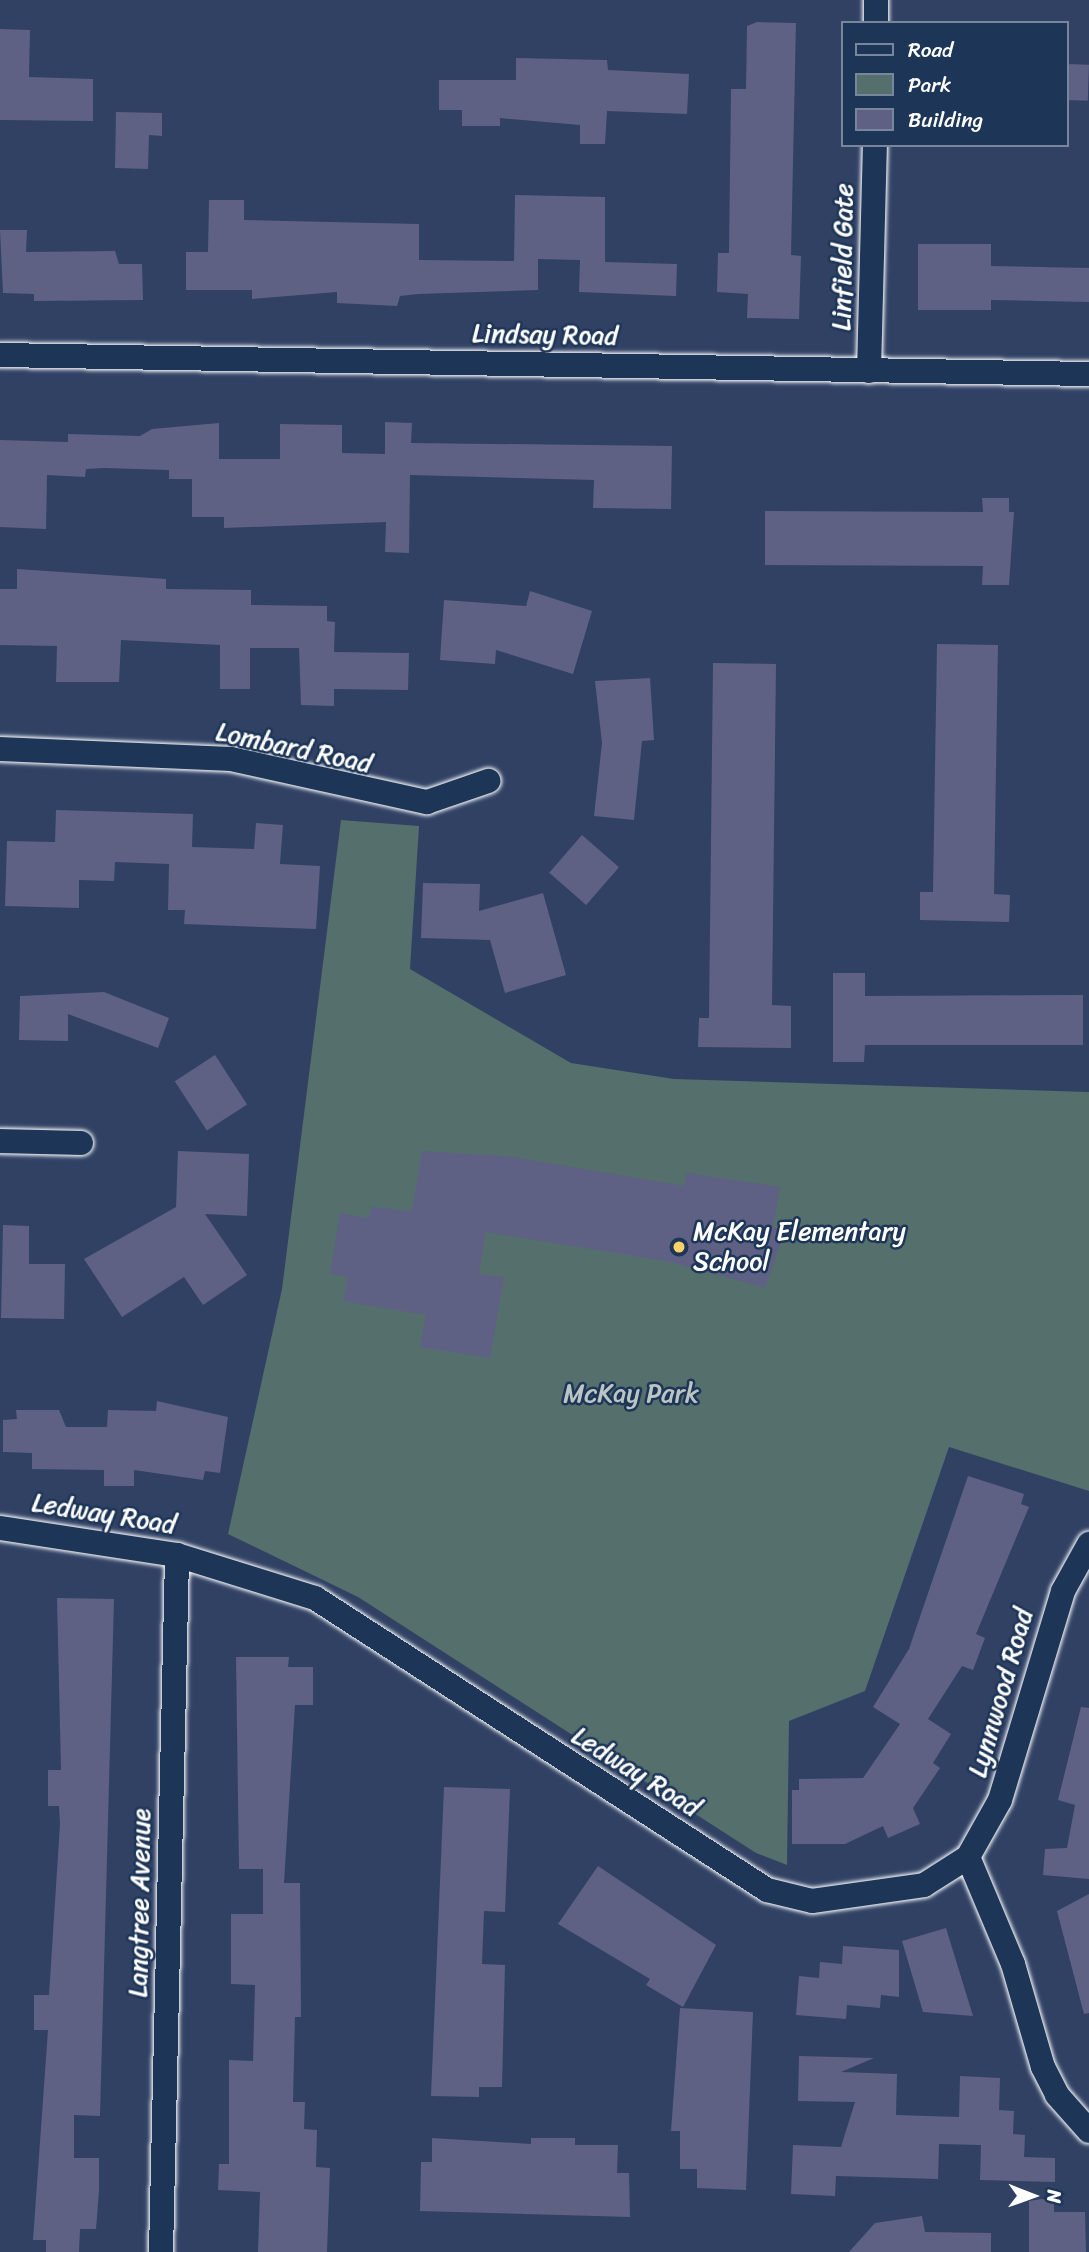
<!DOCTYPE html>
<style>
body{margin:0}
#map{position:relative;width:1089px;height:2252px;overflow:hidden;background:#304164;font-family:Sriracha,sans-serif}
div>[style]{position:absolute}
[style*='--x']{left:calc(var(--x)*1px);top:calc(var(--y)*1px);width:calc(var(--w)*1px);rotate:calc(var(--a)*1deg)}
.green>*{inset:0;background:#556f6c}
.building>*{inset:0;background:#5e6184;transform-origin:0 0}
.roads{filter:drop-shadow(0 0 2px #fff) drop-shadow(0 0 2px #fff)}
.minor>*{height:24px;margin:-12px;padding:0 12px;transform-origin:12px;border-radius:12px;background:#1d3557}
.dots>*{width:19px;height:19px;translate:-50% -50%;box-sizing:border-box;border:4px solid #1d3557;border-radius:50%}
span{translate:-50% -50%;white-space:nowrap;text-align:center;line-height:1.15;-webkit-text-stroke:5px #1d3557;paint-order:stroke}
.street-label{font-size:26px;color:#fff}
.poi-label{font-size:26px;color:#fff}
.left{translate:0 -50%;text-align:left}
.park-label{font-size:26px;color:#bbc5c4}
.legend{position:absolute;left:841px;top:21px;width:228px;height:126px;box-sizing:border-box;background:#1d3557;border:2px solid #77869a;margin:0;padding:9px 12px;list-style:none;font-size:21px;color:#fff}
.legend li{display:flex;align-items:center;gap:14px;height:35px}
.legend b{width:35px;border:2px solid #77869a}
.north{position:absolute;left:998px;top:2161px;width:70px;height:70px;-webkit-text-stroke:5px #1d3557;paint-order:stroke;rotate:91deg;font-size:19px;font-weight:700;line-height:28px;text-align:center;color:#fff}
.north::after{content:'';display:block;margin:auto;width:24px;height:32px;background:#fff;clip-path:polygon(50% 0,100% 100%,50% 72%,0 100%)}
</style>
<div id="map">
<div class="green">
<i style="clip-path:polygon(341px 820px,419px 826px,410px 969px,571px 1063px,674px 1079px,1089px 1092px,1089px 1491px,949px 1447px,865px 1691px,789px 1721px,787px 1865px,756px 1853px,358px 1597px,228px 1534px,282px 1289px)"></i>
</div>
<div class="building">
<i style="clip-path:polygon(757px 22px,796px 23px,791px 255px,801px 256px,799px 319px,747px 318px,748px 294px,717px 292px,718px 253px,729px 253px,731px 89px,746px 89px,747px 26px)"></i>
<i style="clip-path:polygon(0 29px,30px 30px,29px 77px,93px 79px,93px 121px,0 120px)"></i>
<i style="clip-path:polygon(516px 58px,607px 60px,608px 70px,689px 74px,687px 114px,607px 111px,605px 144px,580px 144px,580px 125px,500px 118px,500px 126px,462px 126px,462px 110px,439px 110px,439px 80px,516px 80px)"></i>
<i style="left:1066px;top:64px;width:23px;height:36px;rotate:2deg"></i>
<i style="clip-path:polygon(116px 112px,162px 113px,162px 136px,149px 135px,148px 169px,115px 168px)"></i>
<i style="clip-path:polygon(515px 195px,605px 197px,605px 262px,677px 264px,676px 296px,579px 292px,580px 260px,538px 259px,538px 290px,418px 294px,400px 296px,397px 306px,337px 303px,337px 292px,252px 299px,252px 290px,186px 290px,186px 252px,208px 252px,209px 200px,244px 200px,244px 220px,419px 224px,419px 260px,514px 261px)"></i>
<i style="clip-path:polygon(0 230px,27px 230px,26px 252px,115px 251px,119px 264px,142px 264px,143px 300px,34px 301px,34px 294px,3px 293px)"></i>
<i style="clip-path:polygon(918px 244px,991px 244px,991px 266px,1089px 268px,1089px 302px,991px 300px,991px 310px,918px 310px)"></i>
<i style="clip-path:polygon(385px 422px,412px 423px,411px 443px,672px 446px,671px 509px,593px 508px,594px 480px,410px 475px,409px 553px,385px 552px,386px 522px,224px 528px,224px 517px,192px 517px,192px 479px,169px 479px,169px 470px,104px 468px,86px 469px,85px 477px,47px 475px,46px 529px,0 527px,0 440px,68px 442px,68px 434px,140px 436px,152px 429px,219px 423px,219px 459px,280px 459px,280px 424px,342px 425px,342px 453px,385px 454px)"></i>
<i style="clip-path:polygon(982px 498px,1009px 498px,1009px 512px,1014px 512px,1009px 585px,982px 585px,983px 566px,765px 565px,765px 511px,983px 512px)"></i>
<i style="clip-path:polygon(17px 569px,166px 579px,166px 589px,251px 590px,251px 605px,327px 606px,327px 621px,335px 622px,334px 652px,409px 653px,408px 690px,334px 689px,334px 706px,301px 705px,299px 648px,250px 648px,250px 689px,220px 689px,220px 645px,121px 640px,119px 682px,56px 682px,57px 646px,0 645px,0 589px,17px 589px)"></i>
<i style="clip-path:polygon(530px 591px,592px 611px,573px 674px,496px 650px,495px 664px,440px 660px,444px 600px,526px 606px)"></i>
<i style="clip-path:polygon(937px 644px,998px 645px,994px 894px,1010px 895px,1009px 922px,920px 920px,920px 892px,933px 892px)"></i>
<i style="clip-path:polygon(713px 663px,776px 664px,772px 1005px,791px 1006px,791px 1048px,698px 1047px,699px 1018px,709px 1018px)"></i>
<i style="clip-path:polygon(650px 678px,654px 740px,642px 741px,634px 820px,594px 816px,602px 743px,595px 681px)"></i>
<i style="clip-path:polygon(56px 810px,193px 814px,192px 847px,254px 849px,256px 823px,283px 825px,280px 864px,320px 866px,316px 929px,184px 924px,185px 910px,168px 910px,169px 864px,115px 862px,114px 881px,79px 880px,79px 908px,5px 906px,7px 841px,55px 842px)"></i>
<i style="left:582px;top:835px;width:49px;height:50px;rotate:41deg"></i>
<i style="clip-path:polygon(423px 883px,480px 884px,479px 911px,543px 893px,566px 975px,505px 993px,490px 940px,421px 938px)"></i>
<i style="clip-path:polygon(833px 973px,865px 973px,865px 996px,1083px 995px,1083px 1045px,865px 1045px,864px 1062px,833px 1062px)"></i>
<i style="clip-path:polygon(104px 992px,169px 1018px,158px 1048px,68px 1014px,68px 1041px,19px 1040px,20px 996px)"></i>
<i style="left:215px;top:1055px;width:59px;height:48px;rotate:57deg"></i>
<i style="clip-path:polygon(178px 1151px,249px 1154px,247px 1216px,205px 1214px,247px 1275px,203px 1305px,184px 1277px,122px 1317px,84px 1259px,176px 1207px)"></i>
<i style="clip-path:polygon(422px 1151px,506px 1156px,684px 1186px,687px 1173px,780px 1187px,773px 1227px,785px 1231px,765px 1288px,671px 1262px,486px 1232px,479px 1274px,504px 1277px,490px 1358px,420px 1347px,426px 1315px,343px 1301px,348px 1277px,330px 1274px,340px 1213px,369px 1218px,371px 1207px,412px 1211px)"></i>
<i style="clip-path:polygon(3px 1225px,29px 1226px,29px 1264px,65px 1264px,64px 1319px,1px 1318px)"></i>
<i style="clip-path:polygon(157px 1401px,228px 1417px,220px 1473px,205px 1471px,203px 1480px,134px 1470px,134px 1486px,104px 1486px,104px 1470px,32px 1469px,32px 1453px,3px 1452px,3px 1420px,17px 1419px,16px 1410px,59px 1410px,66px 1427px,107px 1427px,108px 1410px,156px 1411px)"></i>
<i style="clip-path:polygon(968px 1476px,1024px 1494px,1021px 1504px,1029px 1507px,976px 1634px,985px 1638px,973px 1670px,962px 1666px,928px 1719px,951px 1734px,933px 1763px,940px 1768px,913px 1808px,920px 1824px,888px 1838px,883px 1826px,845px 1844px,792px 1844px,792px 1790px,799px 1790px,799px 1779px,863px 1778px,900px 1724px,873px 1707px,909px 1649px)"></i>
<i style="clip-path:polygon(57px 1598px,114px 1599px,100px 2116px,74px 2115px,74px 2158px,99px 2158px,99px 2191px,96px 2229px,80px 2229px,79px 2252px,46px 2252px,46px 2240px,33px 2240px,48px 2030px,34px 2030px,34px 1995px,49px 1995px,60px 1824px,59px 1806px,48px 1806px,48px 1770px,61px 1770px)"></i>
<i style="clip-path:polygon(236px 1657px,289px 1657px,288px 1667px,313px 1667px,313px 1705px,295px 1705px,284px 1883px,300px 1883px,301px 2017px,295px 2017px,293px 2102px,305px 2102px,304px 2129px,317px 2130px,316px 2167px,330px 2168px,327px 2252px,258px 2252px,260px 2192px,218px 2190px,219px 2164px,229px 2164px,229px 2060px,253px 2061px,255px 1985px,231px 1984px,231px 1914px,263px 1914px,263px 1869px,239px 1869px)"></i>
<i style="clip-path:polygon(1081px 1707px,1089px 1708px,1089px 1879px,1043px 1875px,1045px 1849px,1067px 1848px,1075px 1805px,1058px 1800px)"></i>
<i style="clip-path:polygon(444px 1787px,510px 1789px,505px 1912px,484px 1911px,482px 1964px,505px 1965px,502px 2087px,479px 2087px,479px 2097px,431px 2096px)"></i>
<i style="clip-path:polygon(598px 1866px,716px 1945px,683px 2007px,646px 1985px,650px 1979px,558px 1924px)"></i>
<i style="clip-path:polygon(1089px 1894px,1089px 2013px,1084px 2014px,1057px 1911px)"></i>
<i style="clip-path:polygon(946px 1928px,973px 2016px,923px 2012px,902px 1941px)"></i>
<i style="clip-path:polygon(843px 1946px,899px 1950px,899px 1997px,881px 1995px,880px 2008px,847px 2005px,846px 2019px,796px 2015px,799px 1976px,819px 1978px,820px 1962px,842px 1964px)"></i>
<i style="clip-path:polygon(680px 2008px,753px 2012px,746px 2190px,697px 2188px,697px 2169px,680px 2169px,680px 2131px,671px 2131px)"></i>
<i style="clip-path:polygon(799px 2056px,874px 2058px,841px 2072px,897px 2074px,896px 2115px,959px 2117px,960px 2076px,1000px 2078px,999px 2110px,1014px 2111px,1013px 2134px,1025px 2135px,1024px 2157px,1055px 2158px,1055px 2182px,980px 2180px,981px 2145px,939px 2144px,938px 2179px,836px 2176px,835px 2196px,791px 2194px,793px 2145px,841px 2147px,855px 2102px,798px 2101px)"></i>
<i style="clip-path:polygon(432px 2138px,531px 2144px,531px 2138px,575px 2138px,575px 2145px,618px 2145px,617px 2173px,629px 2173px,630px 2217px,420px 2211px,421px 2162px,432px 2162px)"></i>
<i style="clip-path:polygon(1054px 2197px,1054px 2212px,1085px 2212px,1086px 2252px,1029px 2252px,1029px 2201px)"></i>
<i style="clip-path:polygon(922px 2216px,925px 2232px,991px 2233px,991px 2252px,849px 2252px,875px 2223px)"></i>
</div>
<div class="roads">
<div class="minor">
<i style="--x:876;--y:23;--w:23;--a:-90"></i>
<i style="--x:0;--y:355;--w:1089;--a:1"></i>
<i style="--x:869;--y:371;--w:226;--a:-88.5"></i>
<i style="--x:0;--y:749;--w:231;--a:2.5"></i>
<i style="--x:231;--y:759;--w:201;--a:12.4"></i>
<i style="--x:427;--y:802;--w:65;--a:-19"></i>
<i style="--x:0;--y:1141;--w:81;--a:1.4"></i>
<i style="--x:0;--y:1528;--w:179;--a:8.7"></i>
<i style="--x:177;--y:1555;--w:145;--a:17.3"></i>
<i style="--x:315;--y:1598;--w:538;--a:32.86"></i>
<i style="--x:767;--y:1890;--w:46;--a:13.7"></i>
<i style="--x:812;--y:1901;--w:113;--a:-8.1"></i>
<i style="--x:924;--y:1885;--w:52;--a:-32.5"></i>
<i style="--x:968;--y:1857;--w:65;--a:-60.7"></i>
<i style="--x:1000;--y:1800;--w:218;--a:-73.2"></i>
<i style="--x:1063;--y:1591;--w:54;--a:-61"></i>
<i style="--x:968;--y:1857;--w:116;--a:67.2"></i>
<i style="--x:1013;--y:1964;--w:107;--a:73.8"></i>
<i style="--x:1043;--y:2067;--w:31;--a:63"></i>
<i style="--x:1057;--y:2095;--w:48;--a:48.4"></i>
<i style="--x:161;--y:2252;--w:697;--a:-88.68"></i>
</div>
</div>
<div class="dots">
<i style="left:679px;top:1247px;background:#ffd166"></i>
</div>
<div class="street-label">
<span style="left:843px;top:257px;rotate:-89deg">Linfield Gate</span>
<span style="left:545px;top:335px;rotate:1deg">Lindsay Road</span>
<span style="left:294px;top:748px;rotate:12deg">Lombard Road</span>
<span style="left:104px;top:1514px;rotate:9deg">Ledway Road</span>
<span style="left:1001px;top:1693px;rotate:-74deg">Lynnwood Road</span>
<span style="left:636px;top:1772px;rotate:32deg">Ledway Road</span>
<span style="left:140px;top:1903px;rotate:-89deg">Langtree Avenue</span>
</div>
<div class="poi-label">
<span class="left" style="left:693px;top:1247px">McKay Elementary<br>School</span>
</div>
<div class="park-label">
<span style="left:631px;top:1394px">McKay Park</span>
</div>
<ul class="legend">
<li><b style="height:9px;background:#1d3557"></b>Road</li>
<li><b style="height:19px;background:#556f6c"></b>Park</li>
<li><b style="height:19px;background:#5e6184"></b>Building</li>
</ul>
<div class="north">N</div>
</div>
